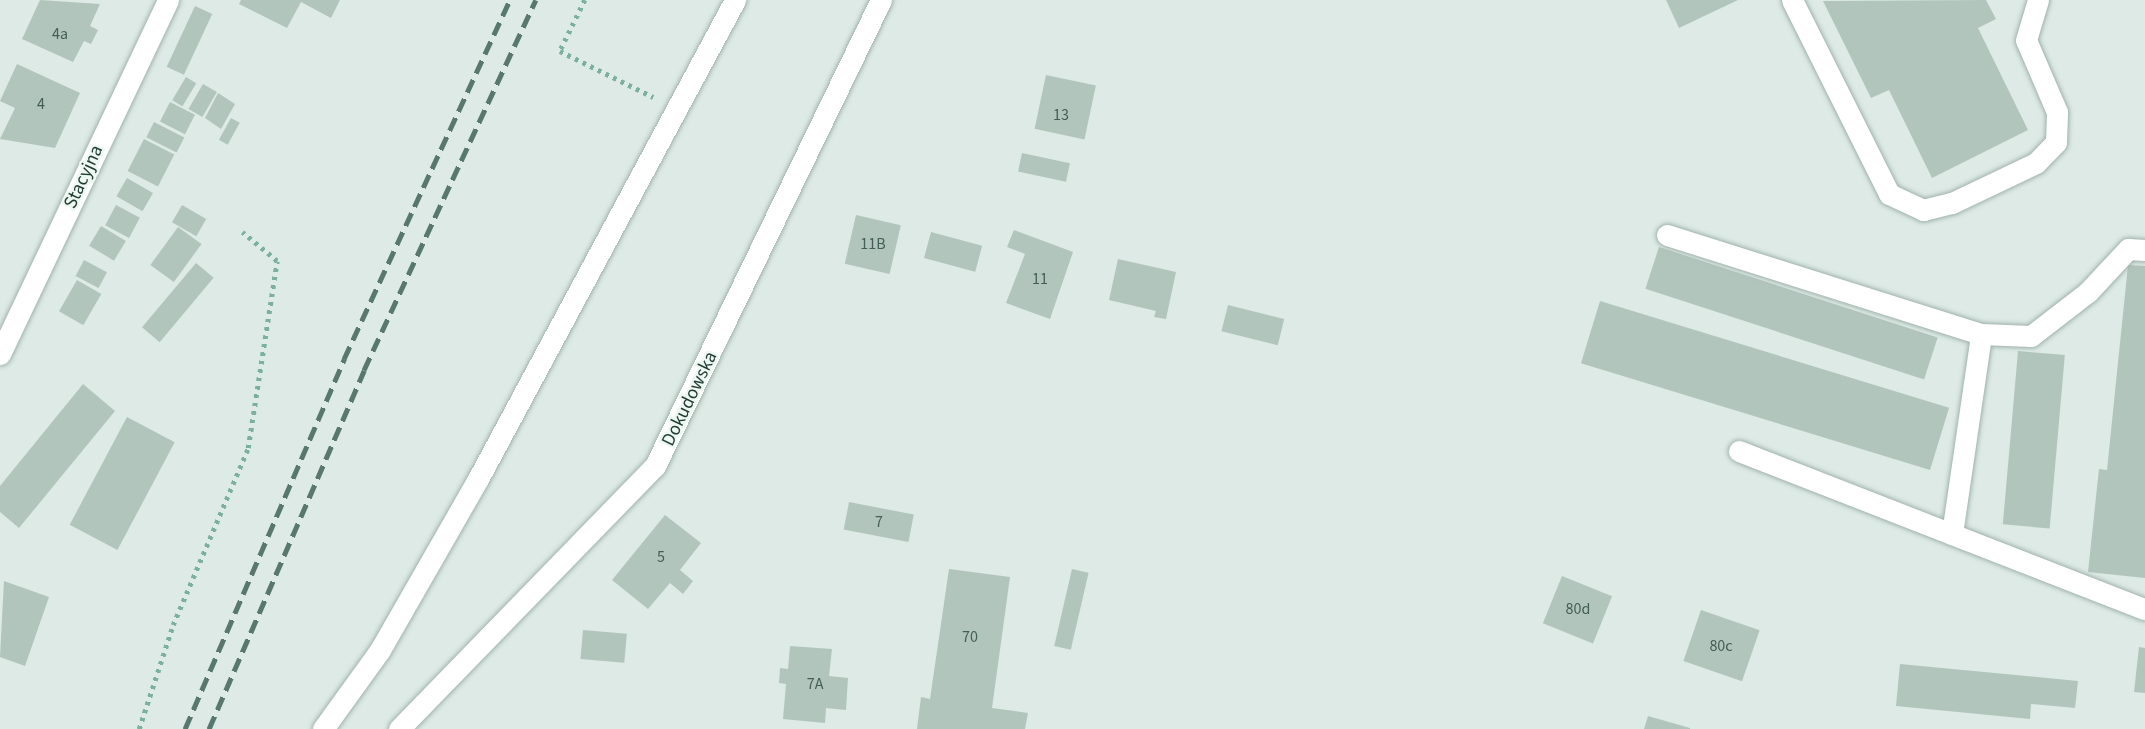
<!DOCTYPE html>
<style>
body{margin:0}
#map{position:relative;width:2145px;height:729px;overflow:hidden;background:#ddeae5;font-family:"Source Sans 3",sans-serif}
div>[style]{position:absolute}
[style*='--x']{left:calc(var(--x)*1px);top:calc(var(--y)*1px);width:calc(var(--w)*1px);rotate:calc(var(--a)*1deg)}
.building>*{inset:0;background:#b2c5bd;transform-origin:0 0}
.path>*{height:4.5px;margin-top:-2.25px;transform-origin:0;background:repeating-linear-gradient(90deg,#7bb0a0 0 3.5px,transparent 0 8.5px)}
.roads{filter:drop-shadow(0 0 2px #a0b2ac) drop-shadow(0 0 2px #a0b2ac)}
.minor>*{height:21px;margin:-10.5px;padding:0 10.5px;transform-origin:10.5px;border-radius:10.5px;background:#fff}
.rail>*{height:5px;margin-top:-2.5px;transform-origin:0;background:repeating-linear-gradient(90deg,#58776f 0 14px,transparent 0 21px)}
span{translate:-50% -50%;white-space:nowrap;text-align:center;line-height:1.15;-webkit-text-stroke:5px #eef7f2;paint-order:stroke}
.number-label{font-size:16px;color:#435e56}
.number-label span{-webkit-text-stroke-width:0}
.street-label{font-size:19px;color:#1e3b33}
</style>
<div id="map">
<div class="building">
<i style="clip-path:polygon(40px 0,100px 4px,90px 26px,98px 30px,91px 44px,84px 41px,73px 62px,22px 39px)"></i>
<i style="clip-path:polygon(241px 0,340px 0,331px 18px,301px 2px,287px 28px,239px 4px)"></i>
<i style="clip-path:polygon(1666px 0,1738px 0,1679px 28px)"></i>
<i style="clip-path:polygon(1986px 0,1996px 19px,1978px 28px,2028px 130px,1932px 178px,1889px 90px,1871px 98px,1823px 1px)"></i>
<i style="left:195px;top:6px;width:19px;height:67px;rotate:25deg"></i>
<i style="clip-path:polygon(17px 64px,80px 93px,55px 148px,0 139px,15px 108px,0 101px)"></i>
<i style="left:1046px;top:75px;width:51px;height:55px;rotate:12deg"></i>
<i style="left:186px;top:77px;width:12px;height:27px;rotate:31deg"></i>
<i style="left:203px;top:84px;width:16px;height:29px;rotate:30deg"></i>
<i style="clip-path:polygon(218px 93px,235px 104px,221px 129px,205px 118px)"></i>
<i style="left:170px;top:102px;width:28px;height:22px;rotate:27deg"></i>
<i style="left:231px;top:118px;width:10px;height:25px;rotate:29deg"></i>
<i style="left:154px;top:122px;width:34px;height:17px;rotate:27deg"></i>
<i style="left:144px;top:139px;width:34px;height:36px;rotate:27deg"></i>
<i style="left:1022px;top:153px;width:49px;height:19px;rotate:12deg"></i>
<i style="left:127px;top:178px;width:30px;height:21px;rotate:30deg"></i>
<i style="left:116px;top:205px;width:27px;height:23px;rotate:28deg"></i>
<i style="left:182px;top:205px;width:28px;height:20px;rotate:30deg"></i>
<i style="left:856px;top:215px;width:46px;height:50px;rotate:13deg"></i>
<i style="left:101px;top:226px;width:29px;height:23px;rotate:31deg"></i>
<i style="left:178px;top:227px;width:29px;height:47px;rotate:36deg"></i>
<i style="clip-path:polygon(1014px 230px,1073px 252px,1050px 319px,1006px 303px,1025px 254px,1007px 247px)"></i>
<i style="left:931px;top:232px;width:53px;height:27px;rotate:15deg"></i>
<i style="left:1659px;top:247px;width:293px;height:44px;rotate:18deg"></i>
<i style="clip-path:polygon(1118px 259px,1176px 272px,1166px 319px,1154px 317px,1156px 311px,1109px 300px)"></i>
<i style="left:84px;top:260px;width:26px;height:18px;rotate:28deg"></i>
<i style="left:196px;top:263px;width:23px;height:84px;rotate:40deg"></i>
<i style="clip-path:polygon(2128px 265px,2145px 266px,2145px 578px,2088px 572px,2099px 469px,2107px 470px)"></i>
<i style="left:77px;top:280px;width:28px;height:36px;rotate:30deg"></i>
<i style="left:1600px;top:301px;width:365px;height:65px;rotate:17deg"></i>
<i style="left:1228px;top:305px;width:58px;height:27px;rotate:14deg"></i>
<i style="left:2018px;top:351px;width:47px;height:174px;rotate:5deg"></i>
<i style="clip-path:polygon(83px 384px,115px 411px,19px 528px,0 512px,0 486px)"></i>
<i style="left:127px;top:417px;width:54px;height:122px;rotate:28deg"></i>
<i style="left:849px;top:502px;width:66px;height:28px;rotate:11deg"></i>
<i style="clip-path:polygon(665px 515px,701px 543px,680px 570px,693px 581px,683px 594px,670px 583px,648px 609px,612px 580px)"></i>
<i style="clip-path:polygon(949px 569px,1010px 577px,992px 708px,1028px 713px,1025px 729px,917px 729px,921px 697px,930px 699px)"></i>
<i style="left:1072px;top:569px;width:17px;height:79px;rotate:13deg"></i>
<i style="left:1562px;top:576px;width:54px;height:51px;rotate:22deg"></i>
<i style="clip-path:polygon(4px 581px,49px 597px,25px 666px,0 657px)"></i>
<i style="left:1701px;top:610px;width:62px;height:54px;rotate:19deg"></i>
<i style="left:583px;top:630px;width:44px;height:29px;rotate:5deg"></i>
<i style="clip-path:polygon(790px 646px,832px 649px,829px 676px,848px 678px,846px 710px,826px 708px,825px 723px,783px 719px,786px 684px,779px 683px,780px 668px,788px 669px)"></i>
<i style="clip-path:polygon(2139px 647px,2145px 648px,2145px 693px,2134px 692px)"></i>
<i style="clip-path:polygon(1900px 664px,2078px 681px,2075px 708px,2031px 704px,2030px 719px,1896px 706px)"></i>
<i style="clip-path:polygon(1648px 716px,1690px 728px,1690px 729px,1644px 729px)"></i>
</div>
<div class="path">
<i style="--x:585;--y:0;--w:57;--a:116.1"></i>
<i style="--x:560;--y:51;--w:104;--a:26.3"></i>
<i style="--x:139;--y:729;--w:109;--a:-71.9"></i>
<i style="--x:173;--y:625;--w:192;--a:-67"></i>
<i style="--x:248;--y:448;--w:189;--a:-81.2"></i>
<i style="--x:277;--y:261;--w:45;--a:-140.4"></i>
</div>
<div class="roads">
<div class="minor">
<i style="--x:1792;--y:0;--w:217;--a:63.4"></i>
<i style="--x:1889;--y:194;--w:38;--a:25"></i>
<i style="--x:1923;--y:210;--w:30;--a:-14"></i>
<i style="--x:1952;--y:203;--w:93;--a:-25.5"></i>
<i style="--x:2036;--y:163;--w:29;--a:-46"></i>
<i style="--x:2056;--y:142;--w:30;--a:-88"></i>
<i style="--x:2057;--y:112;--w:78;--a:-113.3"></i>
<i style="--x:2026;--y:40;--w:42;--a:-73.3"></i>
<i style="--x:1667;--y:235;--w:329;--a:17.5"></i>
<i style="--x:1981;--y:334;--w:50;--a:2.3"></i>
<i style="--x:2031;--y:336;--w:72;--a:-37.7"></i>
<i style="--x:2088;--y:292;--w:59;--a:-47.1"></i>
<i style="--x:2128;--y:249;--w:17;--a:3"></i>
<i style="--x:0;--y:354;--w:392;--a:-64.6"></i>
<i style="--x:1739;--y:451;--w:436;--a:21.3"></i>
<i style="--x:1952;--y:534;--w:202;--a:-81.7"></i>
<i style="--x:323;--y:729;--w:97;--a:-54.2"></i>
<i style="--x:380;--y:650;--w:197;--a:-60.2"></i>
<i style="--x:478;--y:479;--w:544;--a:-61.78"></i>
<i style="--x:399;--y:729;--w:367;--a:-45.8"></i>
<i style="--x:655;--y:466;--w:518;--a:-64.13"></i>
</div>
</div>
<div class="rail">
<i style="--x:185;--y:729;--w:403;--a:-66.7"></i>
<i style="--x:344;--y:359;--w:396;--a:-65.2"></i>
<i style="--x:209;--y:729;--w:391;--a:-66.6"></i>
<i style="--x:364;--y:370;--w:408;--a:-65.1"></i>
</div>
<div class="number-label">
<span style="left:60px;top:34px">4a</span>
<span style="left:41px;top:104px">4</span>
<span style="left:1061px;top:115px">13</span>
<span style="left:873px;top:244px">11B</span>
<span style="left:1040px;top:279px">11</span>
<span style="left:879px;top:522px">7</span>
<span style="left:661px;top:557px">5</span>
<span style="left:1578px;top:609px">80d</span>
<span style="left:970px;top:637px">70</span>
<span style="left:1721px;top:646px">80c</span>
<span style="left:815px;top:684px">7A</span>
</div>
<div class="street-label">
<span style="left:84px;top:177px;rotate:-65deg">Stacyjna</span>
<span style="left:690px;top:399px;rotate:-64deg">Dokudowska</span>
</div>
</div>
